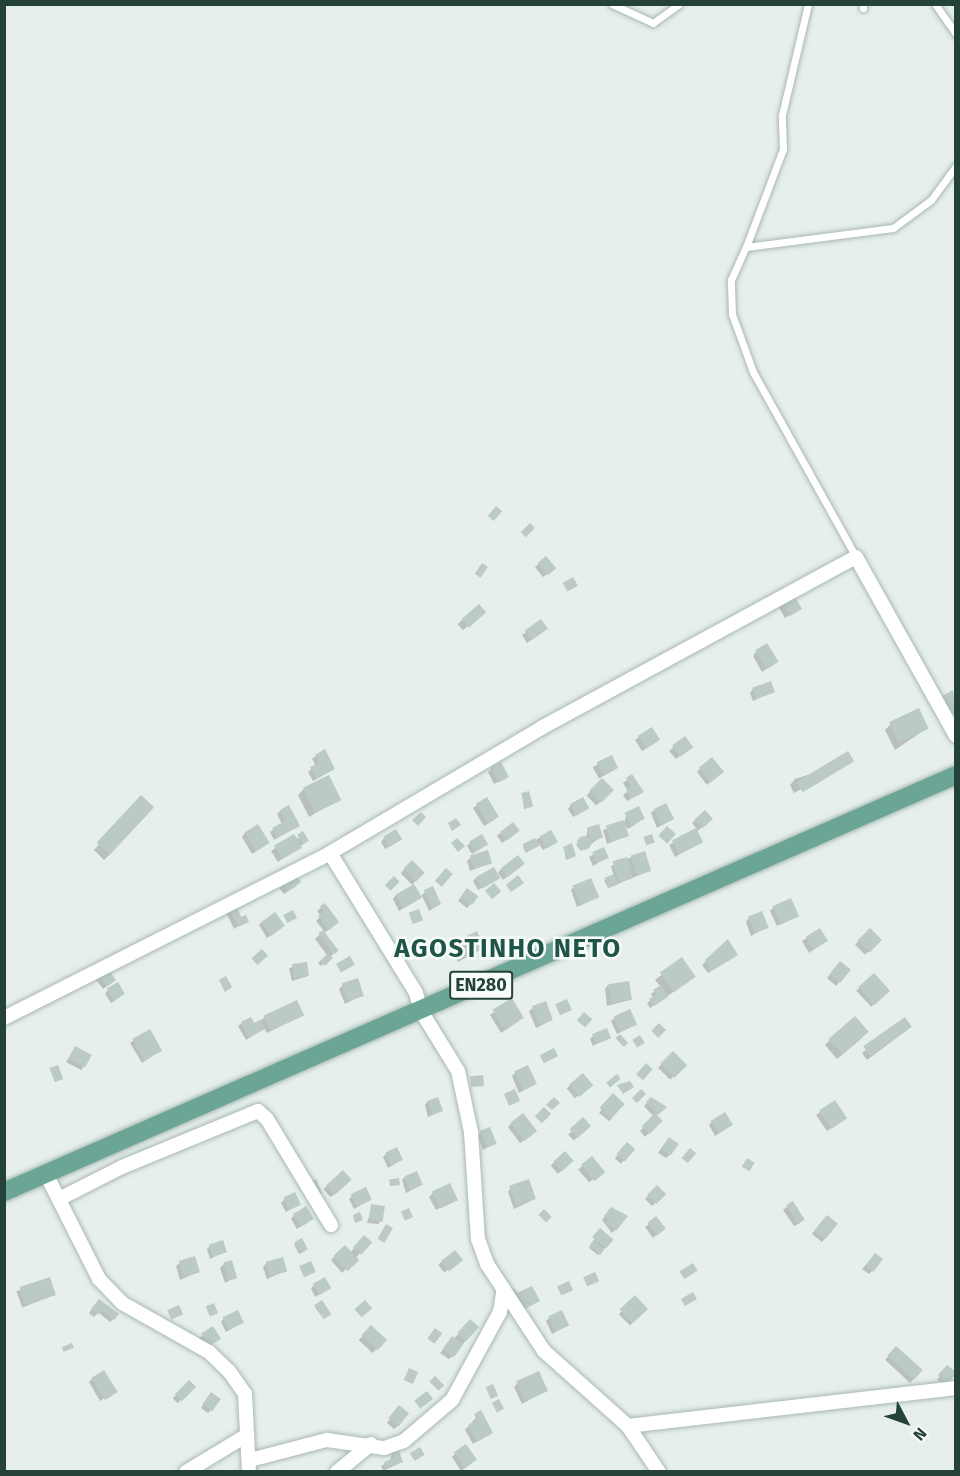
<!DOCTYPE html>
<style>
body{margin:0}
#map{position:relative;width:960px;height:1476px;overflow:hidden;background:#e6efeb;font-family:"Fira Sans",sans-serif}
div>[style]{position:absolute}
[style*='--x']{left:calc(var(--x)*1px);top:calc(var(--y)*1px);width:calc(var(--w)*1px);rotate:calc(var(--a)*1deg)}
.shadow>*{inset:0;background:#0003;transform-origin:0 0}
.building>*{inset:0;background:#bbcac4;transform-origin:0 0}
.round{border-radius:50%}
.roads{filter:drop-shadow(0 0 2px #a8b8b2) drop-shadow(0 0 2px #a8b8b2)}
.lane>*{height:7px;margin:-3.5px;padding:0 3.5px;transform-origin:3.5px;border-radius:3.5px;background:#fff}
.street>*{height:14px;margin:-7px;padding:0 7px;transform-origin:7px;border-radius:7px;background:#fff}
.primary>*{height:18px;margin:-9px;padding:0 9px;transform-origin:9px;border-radius:9px;background:#6aa596}
span{translate:-50% -50%;white-space:nowrap;text-align:center;line-height:1.15;-webkit-text-stroke:5px #f7fbf9;paint-order:stroke}
.shield-label span{padding:2px 4px;background:#f7fbf9;border:2px solid;border-radius:4px;-webkit-text-stroke-width:0}
.shield-label{font-size:18px;color:#24423a;font-weight:700}
.district-label{font-size:26px;color:#1f5548;font-weight:700;letter-spacing:1.5px}
.frame{position:absolute;inset:0;border:6px solid #24423a;pointer-events:none}
.north{position:absolute;left:876px;top:1392px;width:60px;height:60px;-webkit-text-stroke:4px #f7fbf9;paint-order:stroke;rotate:131deg;font-size:16px;font-weight:700;line-height:24px;text-align:center;color:#24423a}
.north::after{content:'';display:block;margin:auto;width:21px;height:27px;background:#24423a;clip-path:polygon(50% 0,100% 100%,50% 72%,0 100%)}
</style>
<div id="map">
<div class="shadow">
<i style="clip-path:polygon(545px 558px,551px 571px,543px 577px,535px 567px)"></i>
<i style="clip-path:polygon(776px 602px,800px 609px,785px 618px)"></i>
<i style="left:479px;top:606px;width:8px;height:28px;rotate:50deg"></i>
<i style="clip-path:polygon(541px 622px,542px 632px,527px 643px,522px 635px)"></i>
<i style="clip-path:polygon(756px 652px,777px 662px,762px 672px,753px 656px)"></i>
<i style="clip-path:polygon(753px 689px,773px 691px,753px 701px,750px 693px)"></i>
<i style="clip-path:polygon(891px 724px,927px 728px,895px 750px,885px 730px)"></i>
<i style="clip-path:polygon(639px 737px,655px 743px,642px 751px,635px 740px)"></i>
<i style="clip-path:polygon(684px 738px,687px 750px,676px 759px,669px 751px)"></i>
<i style="clip-path:polygon(316px 756px,334px 769px,313px 781px,308px 772px,316px 766px,312px 759px)"></i>
<i style="left:611px;top:757px;width:13px;height:21px;rotate:61deg"></i>
<i style="clip-path:polygon(852px 761px,794px 793px,790px 785px,795px 779px)"></i>
<i style="clip-path:polygon(491px 769px,507px 777px,494px 784px,488px 772px)"></i>
<i style="clip-path:polygon(700px 769px,718px 775px,707px 785px,697px 772px)"></i>
<i style="clip-path:polygon(632px 776px,638px 795px,627px 801px,623px 795px,628px 791px,623px 783px)"></i>
<i style="left:602px;top:780px;width:14px;height:22px;rotate:45deg"></i>
<i style="clip-path:polygon(304px 789px,339px 799px,309px 817px,298px 795px)"></i>
<i style="clip-path:polygon(522px 794px,532px 806px,530px 807px,524px 809px)"></i>
<i style="clip-path:polygon(487px 799px,494px 820px,484px 826px,473px 808px)"></i>
<i style="clip-path:polygon(136px 803px,110px 854px,104px 860px,94px 850px)"></i>
<i style="clip-path:polygon(571px 805px,583px 811px,573px 817px,568px 809px)"></i>
<i style="clip-path:polygon(654px 810px,672px 819px,657px 828px,651px 813px)"></i>
<i style="clip-path:polygon(280px 811px,298px 826px,274px 840px,270px 832px,282px 824px,277px 814px)"></i>
<i style="clip-path:polygon(704px 812px,707px 823px,696px 832px,701px 842px,675px 857px,669px 845px,697px 829px,692px 823px)"></i>
<i style="clip-path:polygon(626px 814px,643px 819px,628px 829px,624px 823px,627px 836px,607px 844px,603px 830px,625px 822px)"></i>
<i style="left:513px;top:824px;width:9px;height:20px;rotate:54deg"></i>
<i style="clip-path:polygon(588px 829px,601px 837px,581px 851px,576px 845px,586px 837px)"></i>
<i style="clip-path:polygon(245px 833px,264px 846px,252px 854px,242px 837px)"></i>
<i style="clip-path:polygon(293px 836px,306px 842px,278px 862px,271px 851px)"></i>
<i style="clip-path:polygon(541px 837px,556px 842px,543px 850px,539px 844px,526px 853px,523px 847px)"></i>
<i style="clip-path:polygon(384px 838px,397px 842px,385px 849px,381px 842px)"></i>
<i style="clip-path:polygon(470px 843px,483px 847px,472px 854px,467px 846px)"></i>
<i style="clip-path:polygon(564px 848px,575px 856px,566px 860px)"></i>
<i style="clip-path:polygon(603px 849px,607px 857px,593px 866px,589px 857px)"></i>
<i style="clip-path:polygon(632px 857px,649px 871px,608px 888px,604px 880px,614px 876px,611px 866px)"></i>
<i style="clip-path:polygon(470px 858px,490px 863px,470px 871px,467px 861px)"></i>
<i style="left:412px;top:862px;width:16px;height:16px;rotate:45deg"></i>
<i style="clip-path:polygon(520px 867px,503px 880px,498px 873px,501px 869px)"></i>
<i style="clip-path:polygon(295px 876px,296px 886px,284px 894px,279px 888px)"></i>
<i style="clip-path:polygon(476px 878px,495px 881px,478px 890px,473px 881px)"></i>
<i style="clip-path:polygon(574px 887px,597px 897px,577px 907px,571px 890px)"></i>
<i style="clip-path:polygon(425px 892px,440px 904px,429px 911px,422px 896px,399px 911px,393px 899px,396px 895px,419px 898px)"></i>
<i style="clip-path:polygon(464px 893px,470px 905px,467px 908px,458px 901px)"></i>
<i style="clip-path:polygon(324px 905px,334px 926px,324px 933px,333px 954px,321px 966px,318px 963px,327px 955px,315px 939px,324px 931px,316px 921px,321px 916px,317px 911px)"></i>
<i style="clip-path:polygon(774px 907px,797px 915px,777px 926px,770px 911px)"></i>
<i style="clip-path:polygon(230px 909px,240px 918px,247px 921px,234px 929px,226px 912px)"></i>
<i style="clip-path:polygon(749px 918px,765px 928px,751px 936px,746px 922px)"></i>
<i style="clip-path:polygon(262px 922px,280px 929px,267px 938px,259px 925px)"></i>
<i style="clip-path:polygon(820px 930px,826px 941px,809px 953px,802px 941px)"></i>
<i style="left:870px;top:930px;width:14px;height:21px;rotate:45deg"></i>
<i style="clip-path:polygon(727px 941px,733px 958px,708px 973px,702px 965px)"></i>
<i style="clip-path:polygon(454px 944px,483px 948px,458px 962px,451px 947px)"></i>
<i style="clip-path:polygon(682px 959px,688px 982px,650px 1008px,647px 1003px,653px 998px,651px 994px,661px 987px,655px 980px)"></i>
<i style="clip-path:polygon(840px 963px,839px 982px,836px 986px,827px 978px)"></i>
<i style="clip-path:polygon(293px 966px,308px 976px,292px 981px,289px 969px)"></i>
<i style="clip-path:polygon(96px 971px,111px 983px,103px 989px,92px 974px)"></i>
<i style="left:873px;top:975px;width:22px;height:23px;rotate:47deg"></i>
<i style="clip-path:polygon(343px 985px,362px 995px,345px 1004px,339px 989px)"></i>
<i style="clip-path:polygon(608px 985px,630px 1000px,607px 1006px,605px 989px)"></i>
<i style="clip-path:polygon(108px 990px,120px 997px,111px 1003px,105px 994px)"></i>
<i style="clip-path:polygon(511px 1000px,519px 1021px,501px 1033px,490px 1015px)"></i>
<i style="clip-path:polygon(533px 1008px,552px 1020px,536px 1028px,529px 1011px)"></i>
<i style="clip-path:polygon(302px 1015px,267px 1033px,264px 1028px,246px 1040px,238px 1026px,242px 1023px,253px 1025px,264px 1018px)"></i>
<i style="clip-path:polygon(615px 1018px,635px 1024px,617px 1034px,611px 1021px)"></i>
<i style="clip-path:polygon(905px 1019px,907px 1030px,867px 1060px,862px 1053px)"></i>
<i style="clip-path:polygon(593px 1036px,609px 1037px,593px 1046px,590px 1039px)"></i>
<i style="clip-path:polygon(862px 1038px,837px 1059px,825px 1045px,830px 1040px)"></i>
<i style="clip-path:polygon(134px 1040px,161px 1050px,142px 1063px,130px 1043px)"></i>
<i style="clip-path:polygon(75px 1048px,84px 1066px,81px 1070px,66px 1062px)"></i>
<i style="left:673px;top:1053px;width:17px;height:21px;rotate:45deg"></i>
<i style="clip-path:polygon(515px 1073px,535px 1084px,519px 1093px,512px 1076px)"></i>
<i style="left:583px;top:1075px;width:13px;height:21px;rotate:51deg"></i>
<i style="left:613px;top:1096px;width:13px;height:22px;rotate:39deg"></i>
<i style="clip-path:polygon(651px 1099px,665px 1107px,655px 1116px,661px 1121px,645px 1137px,640px 1131px,654px 1117px,644px 1106px)"></i>
<i style="clip-path:polygon(428px 1101px,441px 1111px,428px 1117px,425px 1105px)"></i>
<i style="clip-path:polygon(835px 1102px,842px 1121px,827px 1131px,816px 1115px)"></i>
<i style="left:583px;top:1120px;width:8px;height:21px;rotate:45deg"></i>
<i style="clip-path:polygon(712px 1122px,731px 1125px,715px 1136px,709px 1125px)"></i>
<i style="clip-path:polygon(511px 1124px,532px 1135px,520px 1143px,508px 1127px)"></i>
<i style="clip-path:polygon(481px 1133px,495px 1143px,483px 1150px,478px 1136px)"></i>
<i style="clip-path:polygon(666px 1142px,670px 1155px,666px 1158px,658px 1153px)"></i>
<i style="left:627px;top:1144px;width:8px;height:19px;rotate:40deg"></i>
<i style="left:565px;top:1153px;width:11px;height:19px;rotate:49deg"></i>
<i style="clip-path:polygon(386px 1154px,401px 1160px,388px 1168px,383px 1157px)"></i>
<i style="left:592px;top:1158px;width:17px;height:18px;rotate:50deg"></i>
<i style="left:343px;top:1172px;width:11px;height:26px;rotate:49deg"></i>
<i style="clip-path:polygon(405px 1177px,421px 1185px,406px 1193px,402px 1180px)"></i>
<i style="left:657px;top:1187px;width:10px;height:17px;rotate:45deg"></i>
<i style="clip-path:polygon(511px 1188px,535px 1199px,514px 1209px,508px 1192px)"></i>
<i style="clip-path:polygon(433px 1193px,456px 1199px,436px 1210px,429px 1197px)"></i>
<i style="clip-path:polygon(352px 1196px,370px 1200px,354px 1209px,349px 1199px)"></i>
<i style="clip-path:polygon(285px 1199px,299px 1204px,286px 1212px,281px 1203px)"></i>
<i style="clip-path:polygon(792px 1203px,800px 1223px,794px 1226px,783px 1210px)"></i>
<i style="clip-path:polygon(372px 1206px,382px 1220px,378px 1224px,367px 1223px)"></i>
<i style="clip-path:polygon(608px 1212px,626px 1217px,612px 1233px,602px 1220px)"></i>
<i style="clip-path:polygon(294px 1215px,308px 1222px,297px 1229px,291px 1219px)"></i>
<i style="clip-path:polygon(656px 1219px,660px 1232px,653px 1238px,645px 1227px)"></i>
<i style="clip-path:polygon(823px 1220px,836px 1225px,822px 1242px,812px 1234px)"></i>
<i style="clip-path:polygon(600px 1230px,612px 1240px,598px 1255px,589px 1248px)"></i>
<i style="clip-path:polygon(364px 1237px,370px 1242px,342px 1273px,331px 1260px,345px 1247px,350px 1253px)"></i>
<i style="clip-path:polygon(301px 1240px,305px 1251px,299px 1254px,294px 1244px)"></i>
<i style="clip-path:polygon(210px 1246px,225px 1251px,210px 1259px,207px 1249px)"></i>
<i style="left:455px;top:1252px;width:10px;height:21px;rotate:53deg"></i>
<i style="clip-path:polygon(872px 1258px,872px 1271px,869px 1274px,862px 1269px)"></i>
<i style="clip-path:polygon(180px 1263px,198px 1272px,180px 1280px,176px 1266px)"></i>
<i style="clip-path:polygon(267px 1263px,285px 1271px,267px 1279px,263px 1267px)"></i>
<i style="clip-path:polygon(224px 1264px,235px 1277px,225px 1283px,220px 1268px)"></i>
<i style="left:49px;top:1279px;width:17px;height:35px;rotate:69deg"></i>
<i style="clip-path:polygon(314px 1285px,329px 1288px,315px 1297px,311px 1288px)"></i>
<i style="left:635px;top:1298px;width:16px;height:23px;rotate:45deg"></i>
<i style="left:321px;top:1302px;width:15px;height:8px;rotate:53deg"></i>
<i style="clip-path:polygon(96px 1304px,117px 1315px,110px 1322px,98px 1312px,94px 1317px,89px 1313px)"></i>
<i style="clip-path:polygon(224px 1318px,242px 1323px,226px 1332px,221px 1322px)"></i>
<i style="clip-path:polygon(549px 1318px,567px 1325px,552px 1334px,546px 1321px)"></i>
<i style="clip-path:polygon(467px 1325px,477px 1327px,453px 1356px,449px 1359px,440px 1353px)"></i>
<i style="left:371px;top:1327px;width:19px;height:18px;rotate:43deg"></i>
<i style="clip-path:polygon(213px 1328px,206px 1349px,199px 1338px)"></i>
<i style="left:896px;top:1348px;width:34px;height:16px;rotate:43deg"></i>
<i style="left:947px;top:1367px;width:11px;height:16px;rotate:38deg"></i>
<i style="clip-path:polygon(92px 1379px,114px 1392px,100px 1401px,89px 1382px)"></i>
<i style="left:189px;top:1382px;width:7px;height:23px;rotate:45deg"></i>
<i style="clip-path:polygon(517px 1384px,547px 1390px,522px 1404px,514px 1387px)"></i>
<i style="clip-path:polygon(208px 1398px,211px 1410px,208px 1413px,201px 1408px)"></i>
<i style="clip-path:polygon(396px 1411px,398px 1426px,394px 1429px,387px 1423px)"></i>
<i style="clip-path:polygon(481px 1412px,491px 1433px,473px 1444px,465px 1430px)"></i>
<i style="clip-path:polygon(392px 1452px,402px 1462px,383px 1471px,381px 1466px,390px 1461px)"></i>
<i style="clip-path:polygon(455px 1454px,472px 1463px,461px 1471px,452px 1457px)"></i>
</div>
<div class="building">
<i style="left:496px;top:506px;width:8px;height:13px;rotate:40deg"></i>
<i style="left:530px;top:523px;width:7px;height:13px;rotate:45deg"></i>
<i style="left:546px;top:556px;width:16px;height:11px;rotate:50deg"></i>
<i style="left:482px;top:563px;width:7px;height:13px;rotate:34deg"></i>
<i style="left:573px;top:577px;width:10px;height:12px;rotate:61deg"></i>
<i style="left:791px;top:590px;width:22px;height:14px;rotate:60deg"></i>
<i style="left:479px;top:604px;width:11px;height:23px;rotate:49deg"></i>
<i style="left:541px;top:619px;width:12px;height:20px;rotate:55deg"></i>
<i style="left:767px;top:643px;width:22px;height:14px;rotate:58deg"></i>
<i style="left:771px;top:681px;width:12px;height:20px;rotate:70deg"></i>
<i style="clip-path:polygon(953px 690px,956px 712px,945px 718px,935px 700px)"></i>
<i style="left:919px;top:708px;width:23px;height:33px;rotate:65deg"></i>
<i style="left:652px;top:727px;width:15px;height:17px;rotate:58deg"></i>
<i style="left:685px;top:736px;width:14px;height:16px;rotate:54deg"></i>
<i style="clip-path:polygon(325px 749px,335px 769px,316px 779px,310px 767px,319px 763px,315px 755px)"></i>
<i style="left:848px;top:751px;width:12px;height:60px;rotate:59deg"></i>
<i style="left:612px;top:755px;width:14px;height:17px;rotate:65deg"></i>
<i style="left:712px;top:757px;width:19px;height:17px;rotate:51deg"></i>
<i style="left:501px;top:762px;width:17px;height:12px;rotate:62deg"></i>
<i style="clip-path:polygon(632px 774px,644px 792px,631px 799px,626px 790px,631px 787px,626px 778px)"></i>
<i style="left:329px;top:775px;width:28px;height:29px;rotate:64deg"></i>
<i style="left:602px;top:778px;width:17px;height:18px;rotate:45deg"></i>
<i style="left:529px;top:791px;width:16px;height:8px;rotate:75deg"></i>
<i style="left:141px;top:795px;width:18px;height:65px;rotate:43deg"></i>
<i style="left:487px;top:797px;width:23px;height:13px;rotate:59deg"></i>
<i style="left:583px;top:797px;width:13px;height:15px;rotate:61deg"></i>
<i style="left:666px;top:803px;width:18px;height:14px;rotate:63deg"></i>
<i style="clip-path:polygon(289px 805px,300px 826px,277px 838px,272px 828px,285px 821px,280px 810px)"></i>
<i style="left:639px;top:806px;width:14px;height:16px;rotate:65deg"></i>
<i style="left:705px;top:810px;width:12px;height:14px;rotate:48deg"></i>
<i style="clip-path:polygon(421px 812px,426px 817px,418px 826px,412px 820px)"></i>
<i style="clip-path:polygon(456px 818px,461px 825px,452px 831px,448px 823px)"></i>
<i style="left:624px;top:820px;width:17px;height:19px;rotate:73deg"></i>
<i style="left:513px;top:822px;width:11px;height:16px;rotate:52deg"></i>
<i style="left:258px;top:824px;width:22px;height:16px;rotate:58deg"></i>
<i style="left:599px;top:824px;width:14px;height:13px;rotate:73deg"></i>
<i style="left:667px;top:826px;width:12px;height:13px;rotate:42deg"></i>
<i style="left:696px;top:828px;width:16px;height:27px;rotate:63deg"></i>
<i style="left:396px;top:829px;width:12px;height:15px;rotate:59deg"></i>
<i style="left:551px;top:830px;width:14px;height:13px;rotate:60deg"></i>
<i style="clip-path:polygon(303px 831px,309px 841px,303px 844px,297px 835px)"></i>
<i style="left:294px;top:834px;width:16px;height:23px;rotate:60deg"></i>
<i style="left:482px;top:834px;width:12px;height:15px;rotate:59deg"></i>
<i style="left:652px;top:834px;width:9px;height:9px;rotate:72deg"></i>
<i class="round" style="left:577px;top:836px;width:14px;height:14px"></i>
<i style="clip-path:polygon(457px 838px,465px 846px,458px 852px,451px 843px)"></i>
<i style="left:535px;top:838px;width:9px;height:14px;rotate:63deg"></i>
<i style="clip-path:polygon(572px 843px,576px 856px,568px 859px,563px 847px)"></i>
<i style="left:604px;top:847px;width:12px;height:13px;rotate:66deg"></i>
<i style="left:488px;top:850px;width:14px;height:19px;rotate:73deg"></i>
<i style="left:645px;top:851px;width:21px;height:15px;rotate:73deg"></i>
<i style="left:518px;top:855px;width:11px;height:22px;rotate:52deg"></i>
<i style="left:627px;top:857px;width:22px;height:15px;rotate:74deg"></i>
<i style="left:412px;top:860px;width:18px;height:12px;rotate:45deg"></i>
<i style="left:494px;top:867px;width:13px;height:21px;rotate:61deg"></i>
<i style="left:446px;top:868px;width:9px;height:17px;rotate:41deg"></i>
<i style="left:295px;top:874px;width:10px;height:16px;rotate:53deg"></i>
<i style="left:614px;top:874px;width:11px;height:10px;rotate:68deg"></i>
<i style="clip-path:polygon(518px 875px,524px 883px,511px 892px,506px 885px)"></i>
<i style="left:394px;top:876px;width:8px;height:13px;rotate:45deg"></i>
<i style="left:591px;top:878px;width:21px;height:20px;rotate:67deg"></i>
<i style="left:494px;top:883px;width:11px;height:12px;rotate:49deg"></i>
<i style="left:414px;top:884px;width:16px;height:21px;rotate:60deg"></i>
<i style="left:433px;top:886px;width:20px;height:10px;rotate:66deg"></i>
<i style="left:467px;top:888px;width:14px;height:11px;rotate:36deg"></i>
<i style="left:791px;top:898px;width:20px;height:20px;rotate:66deg"></i>
<i style="clip-path:polygon(325px 903px,339px 922px,329px 930px,318px 916px,324px 912px,320px 906px)"></i>
<i style="clip-path:polygon(236px 904px,241px 917px,246px 915px,249px 922px,238px 927px,229px 907px)"></i>
<i style="left:419px;top:909px;width:12px;height:11px;rotate:70deg"></i>
<i style="left:293px;top:910px;width:9px;height:11px;rotate:63deg"></i>
<i style="left:762px;top:911px;width:18px;height:15px;rotate:68deg"></i>
<i style="left:275px;top:912px;width:17px;height:17px;rotate:54deg"></i>
<i style="left:820px;top:928px;width:15px;height:17px;rotate:58deg"></i>
<i style="left:870px;top:928px;width:17px;height:18px;rotate:45deg"></i>
<i style="left:323px;top:930px;width:26px;height:6px;rotate:53deg"></i>
<i style="left:477px;top:931px;width:19px;height:27px;rotate:65deg"></i>
<i style="clip-path:polygon(728px 939px,738px 955px,711px 971px,705px 960px)"></i>
<i style="left:262px;top:949px;width:9px;height:14px;rotate:49deg"></i>
<i style="left:328px;top:953px;width:7px;height:11px;rotate:45deg"></i>
<i style="left:350px;top:956px;width:10px;height:16px;rotate:61deg"></i>
<i style="left:682px;top:957px;width:24px;height:27px;rotate:55deg"></i>
<i style="left:840px;top:961px;width:14px;height:17px;rotate:39deg"></i>
<i style="left:307px;top:962px;width:14px;height:15px;rotate:82deg"></i>
<i style="left:104px;top:963px;width:21px;height:11px;rotate:55deg"></i>
<i style="left:874px;top:973px;width:24px;height:21px;rotate:48deg"></i>
<i style="clip-path:polygon(226px 976px,232px 987px,225px 992px,219px 980px)"></i>
<i style="left:358px;top:978px;width:19px;height:17px;rotate:72deg"></i>
<i style="left:629px;top:981px;width:19px;height:21px;rotate:81deg"></i>
<i style="left:118px;top:982px;width:14px;height:13px;rotate:60deg"></i>
<i style="clip-path:polygon(661px 985px,668px 997px,654px 1006px,649px 999px,656px 995px,653px 990px)"></i>
<i style="left:512px;top:998px;width:23px;height:23px;rotate:59deg"></i>
<i style="left:567px;top:999px;width:12px;height:13px;rotate:66deg"></i>
<i style="left:297px;top:1000px;width:17px;height:37px;rotate:65deg"></i>
<i style="left:546px;top:1001px;width:20px;height:15px;rotate:70deg"></i>
<i style="left:630px;top:1009px;width:17px;height:18px;rotate:65deg"></i>
<i style="left:584px;top:1012px;width:11px;height:11px;rotate:41deg"></i>
<i style="left:855px;top:1016px;width:21px;height:35px;rotate:49deg"></i>
<i style="clip-path:polygon(251px 1017px,254px 1023px,260px 1020px,265px 1029px,249px 1038px,241px 1022px)"></i>
<i style="left:905px;top:1017px;width:12px;height:51px;rotate:55deg"></i>
<i style="left:659px;top:1023px;width:10px;height:11px;rotate:45deg"></i>
<i style="left:607px;top:1028px;width:11px;height:16px;rotate:68deg"></i>
<i style="left:150px;top:1029px;width:25px;height:20px;rotate:61deg"></i>
<i style="left:620px;top:1034px;width:12px;height:6px;rotate:48deg"></i>
<i style="left:640px;top:1035px;width:9px;height:9px;rotate:58deg"></i>
<i style="left:75px;top:1046px;width:19px;height:14px;rotate:28deg"></i>
<i style="left:554px;top:1048px;width:9px;height:16px;rotate:63deg"></i>
<i style="left:673px;top:1051px;width:20px;height:18px;rotate:45deg"></i>
<i style="left:646px;top:1063px;width:9px;height:15px;rotate:41deg"></i>
<i style="left:58px;top:1065px;width:15px;height:9px;rotate:70deg"></i>
<i style="left:528px;top:1065px;width:21px;height:15px;rotate:65deg"></i>
<i style="left:583px;top:1073px;width:16px;height:18px;rotate:50deg"></i>
<i style="left:617px;top:1074px;width:6px;height:14px;rotate:51deg"></i>
<i style="left:483px;top:1075px;width:11px;height:13px;rotate:85deg"></i>
<i style="clip-path:polygon(630px 1081px,634px 1087px,623px 1094px,617px 1085px)"></i>
<i style="left:515px;top:1089px;width:13px;height:12px;rotate:67deg"></i>
<i style="left:641px;top:1089px;width:7px;height:13px;rotate:45deg"></i>
<i style="left:613px;top:1093px;width:16px;height:20px;rotate:43deg"></i>
<i style="left:438px;top:1097px;width:15px;height:11px;rotate:70deg"></i>
<i style="clip-path:polygon(554px 1097px,560px 1103px,552px 1110px,546px 1105px)"></i>
<i style="clip-path:polygon(651px 1097px,667px 1107px,658px 1115px,646px 1102px)"></i>
<i style="left:835px;top:1100px;width:22px;height:19px;rotate:56deg"></i>
<i style="left:544px;top:1107px;width:10px;height:13px;rotate:45deg"></i>
<i style="left:725px;top:1112px;width:15px;height:17px;rotate:58deg"></i>
<i style="left:523px;top:1113px;width:23px;height:16px;rotate:52deg"></i>
<i style="left:655px;top:1113px;width:11px;height:19px;rotate:45deg"></i>
<i style="left:583px;top:1117px;width:12px;height:18px;rotate:48deg"></i>
<i style="left:490px;top:1127px;width:18px;height:11px;rotate:68deg"></i>
<i style="left:669px;top:1137px;width:12px;height:14px;rotate:35deg"></i>
<i style="left:627px;top:1142px;width:11px;height:16px;rotate:41deg"></i>
<i style="left:397px;top:1147px;width:14px;height:13px;rotate:65deg"></i>
<i style="left:690px;top:1148px;width:8px;height:13px;rotate:40deg"></i>
<i style="left:565px;top:1151px;width:13px;height:16px;rotate:48deg"></i>
<i style="left:592px;top:1156px;width:21px;height:14px;rotate:51deg"></i>
<i style="left:747px;top:1158px;width:9px;height:10px;rotate:32deg"></i>
<i style="left:343px;top:1170px;width:13px;height:23px;rotate:48deg"></i>
<i style="left:417px;top:1171px;width:15px;height:14px;rotate:67deg"></i>
<i style="left:399px;top:1178px;width:7px;height:10px;rotate:82deg"></i>
<i style="left:316px;top:1179px;width:15px;height:13px;rotate:67deg"></i>
<i style="left:529px;top:1179px;width:21px;height:21px;rotate:71deg"></i>
<i style="left:450px;top:1183px;width:19px;height:20px;rotate:65deg"></i>
<i style="left:657px;top:1185px;width:13px;height:14px;rotate:45deg"></i>
<i style="left:366px;top:1187px;width:14px;height:17px;rotate:65deg"></i>
<i style="left:295px;top:1192px;width:14px;height:13px;rotate:65deg"></i>
<i style="left:793px;top:1201px;width:22px;height:8px;rotate:58deg"></i>
<i style="left:371px;top:1204px;width:14px;height:16px;rotate:8deg"></i>
<i style="left:306px;top:1206px;width:15px;height:15px;rotate:58deg"></i>
<i style="clip-path:polygon(611px 1207px,628px 1216px,616px 1231px,606px 1223px,609px 1219px,604px 1216px)"></i>
<i style="left:409px;top:1208px;width:10px;height:9px;rotate:66deg"></i>
<i style="left:544px;top:1209px;width:11px;height:8px;rotate:45deg"></i>
<i style="clip-path:polygon(360px 1212px,363px 1220px,355px 1223px,353px 1215px)"></i>
<i style="left:827px;top:1215px;width:14px;height:20px;rotate:39deg"></i>
<i style="left:656px;top:1216px;width:16px;height:11px;rotate:52deg"></i>
<i style="left:386px;top:1224px;width:8px;height:17px;rotate:30deg"></i>
<i style="left:600px;top:1228px;width:18px;height:12px;rotate:41deg"></i>
<i style="left:364px;top:1235px;width:11px;height:17px;rotate:41deg"></i>
<i style="left:302px;top:1238px;width:13px;height:8px;rotate:63deg"></i>
<i style="left:223px;top:1240px;width:13px;height:15px;rotate:72deg"></i>
<i style="clip-path:polygon(594px 1240px,604px 1250px,600px 1255px,589px 1246px)"></i>
<i style="left:345px;top:1245px;width:21px;height:16px;rotate:47deg"></i>
<i style="left:455px;top:1250px;width:13px;height:18px;rotate:51deg"></i>
<i style="left:875px;top:1253px;width:10px;height:16px;rotate:37deg"></i>
<i style="left:195px;top:1256px;width:17px;height:17px;rotate:73deg"></i>
<i style="left:283px;top:1257px;width:15px;height:18px;rotate:74deg"></i>
<i style="left:232px;top:1260px;width:19px;height:9px;rotate:74deg"></i>
<i style="left:311px;top:1261px;width:12px;height:13px;rotate:66deg"></i>
<i style="left:693px;top:1263px;width:9px;height:16px;rotate:58deg"></i>
<i style="left:595px;top:1272px;width:10px;height:13px;rotate:66deg"></i>
<i style="left:50px;top:1277px;width:19px;height:32px;rotate:72deg"></i>
<i style="left:325px;top:1277px;width:13px;height:14px;rotate:61deg"></i>
<i style="left:569px;top:1281px;width:10px;height:13px;rotate:66deg"></i>
<i style="clip-path:polygon(532px 1286px,540px 1301px,519px 1312px,509px 1292px,515px 1289px,517px 1293px)"></i>
<i style="left:693px;top:1292px;width:8px;height:14px;rotate:60deg"></i>
<i style="left:635px;top:1295px;width:19px;height:21px;rotate:47deg"></i>
<i style="clip-path:polygon(99px 1299px,119px 1314px,114px 1320px,102px 1310px,98px 1315px,91px 1309px)"></i>
<i style="left:322px;top:1300px;width:17px;height:9px;rotate:57deg"></i>
<i style="left:365px;top:1300px;width:11px;height:14px;rotate:49deg"></i>
<i style="left:214px;top:1303px;width:11px;height:9px;rotate:68deg"></i>
<i style="left:179px;top:1305px;width:10px;height:13px;rotate:66deg"></i>
<i style="left:238px;top:1310px;width:14px;height:17px;rotate:65deg"></i>
<i style="left:562px;top:1310px;width:17px;height:15px;rotate:65deg"></i>
<i style="left:470px;top:1319px;width:12px;height:19px;rotate:42deg"></i>
<i style="left:371px;top:1325px;width:22px;height:14px;rotate:43deg"></i>
<i style="left:213px;top:1326px;width:15px;height:14px;rotate:58deg"></i>
<i style="left:435px;top:1328px;width:9px;height:13px;rotate:36deg"></i>
<i style="left:452px;top:1336px;width:14px;height:16px;rotate:36deg"></i>
<i style="left:72px;top:1343px;width:5px;height:11px;rotate:68deg"></i>
<i style="left:896px;top:1346px;width:36px;height:13px;rotate:42deg"></i>
<i style="clip-path:polygon(947px 1365px,956px 1372px,948px 1385px,938px 1375px)"></i>
<i style="left:409px;top:1368px;width:10px;height:13px;rotate:24deg"></i>
<i style="left:104px;top:1370px;width:26px;height:15px;rotate:58deg"></i>
<i style="left:539px;top:1371px;width:22px;height:25px;rotate:66deg"></i>
<i style="left:435px;top:1376px;width:13px;height:8px;rotate:45deg"></i>
<i style="left:189px;top:1380px;width:10px;height:20px;rotate:45deg"></i>
<i style="left:493px;top:1384px;width:13px;height:8px;rotate:67deg"></i>
<i style="left:427px;top:1391px;width:10px;height:16px;rotate:53deg"></i>
<i style="left:211px;top:1392px;width:12px;height:15px;rotate:35deg"></i>
<i style="left:499px;top:1399px;width:11px;height:8px;rotate:63deg"></i>
<i style="left:399px;top:1405px;width:13px;height:17px;rotate:39deg"></i>
<i style="clip-path:polygon(481px 1410px,493px 1433px,477px 1442px,468px 1425px,477px 1420px,474px 1414px)"></i>
<i style="left:466px;top:1444px;width:19px;height:15px;rotate:55deg"></i>
<i style="left:420px;top:1447px;width:9px;height:12px;rotate:58deg"></i>
<i style="clip-path:polygon(398px 1448px,403px 1462px,386px 1468px,384px 1462px,394px 1458px,391px 1451px)"></i>
</div>
<div class="roads">
<div class="lane">
<i style="--x:612;--y:4;--w:45;--a:24.9"></i>
<i style="--x:653;--y:23;--w:32;--a:-36"></i>
<i style="--x:935;--y:4;--w:37;--a:55"></i>
<i style="--x:863;--y:8;--w:4;--a:-90"></i>
<i style="--x:746;--y:247;--w:105;--a:-69.3"></i>
<i style="--x:783;--y:149;--w:34;--a:-92"></i>
<i style="--x:782;--y:115;--w:114;--a:-76.8"></i>
<i style="--x:856;--y:557;--w:212;--a:-119.1"></i>
<i style="--x:753;--y:372;--w:62;--a:-109.9"></i>
<i style="--x:732;--y:314;--w:34;--a:-92"></i>
<i style="--x:731;--y:280;--w:36;--a:-66"></i>
<i style="--x:746;--y:247;--w:148;--a:-7.4"></i>
<i style="--x:893;--y:228;--w:47;--a:-36.4"></i>
<i style="--x:931;--y:200;--w:42;--a:-53.7"></i>
</div>
<div class="street">
<i style="--x:330;--y:853;--w:164;--a:58.4"></i>
<i style="--x:416;--y:993;--w:19;--a:74"></i>
<i style="--x:421;--y:1011;--w:70;--a:58.3"></i>
<i style="--x:458;--y:1071;--w:62;--a:78"></i>
<i style="--x:471;--y:1132;--w:107;--a:86.3"></i>
<i style="--x:478;--y:1239;--w:27;--a:70"></i>
<i style="--x:487;--y:1264;--w:104;--a:56.8"></i>
<i style="--x:544;--y:1351;--w:113;--a:41.8"></i>
<i style="--x:628;--y:1426;--w:55;--a:56"></i>
<i style="--x:4;--y:1018;--w:365;--a:-26.8"></i>
<i style="--x:330;--y:853;--w:245;--a:-30.6"></i>
<i style="--x:541;--y:728;--w:358;--a:-28.5"></i>
<i style="--x:856;--y:557;--w:205;--a:60.8"></i>
<i style="--x:46;--y:1174;--w:118;--a:63.2"></i>
<i style="--x:99;--y:1279;--w:33;--a:46"></i>
<i style="--x:122;--y:1303;--w:100;--a:29.4"></i>
<i style="--x:209;--y:1352;--w:28;--a:44"></i>
<i style="--x:229;--y:1371;--w:28;--a:55"></i>
<i style="--x:245;--y:1394;--w:78;--a:87.1"></i>
<i style="--x:59;--y:1199;--w:71;--a:-26.9"></i>
<i style="--x:122;--y:1167;--w:147;--a:-22.4"></i>
<i style="--x:258;--y:1111;--w:12;--a:42"></i>
<i style="--x:267;--y:1119;--w:124;--a:58.9"></i>
<i style="--x:628;--y:1426;--w:330;--a:-6.6"></i>
<i style="--x:250;--y:1460;--w:80;--a:-14.6"></i>
<i style="--x:327;--y:1440;--w:58;--a:8"></i>
<i style="--x:384;--y:1448;--w:21;--a:-19"></i>
<i style="--x:404;--y:1441;--w:63;--a:-40.5"></i>
<i style="--x:452;--y:1400;--w:100;--a:-61.4"></i>
<i style="--x:500;--y:1312;--w:19;--a:-81"></i>
<i style="--x:186;--y:1472;--w:71;--a:-31.2"></i>
<i style="--x:337;--y:1472;--w:44;--a:-39.5"></i>
</div>
<div class="primary">
<i style="--x:4;--y:1192;--w:1039;--a:-23.65"></i>
</div>
</div>
<div class="shield-label">
<span style="left:481px;top:985px">EN280</span>
</div>
<div class="district-label">
<span style="left:508px;top:949px">AGOSTINHO NETO</span>
</div>
<div class="frame"></div>
<div class="north">N</div>
</div>
